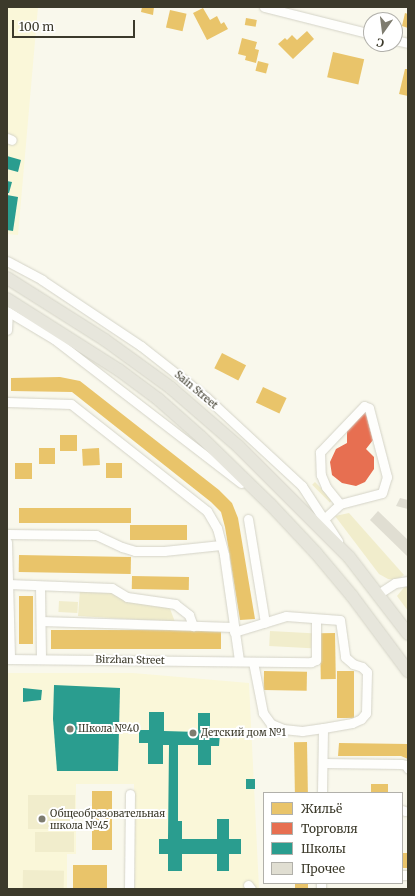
<!DOCTYPE html>
<meta charset="utf-8">
<style>
body{margin:0}
#map{position:relative;width:415px;height:896px;overflow:hidden;background:#f9f8ec;font-family:Merriweather,serif}
div>[style]{position:absolute}
[style*='--x']{left:calc(var(--x)*1px);top:calc(var(--y)*1px);width:calc(var(--w)*1px);rotate:calc(var(--a)*1deg)}
.built>*{inset:0;background:#faf7d9}
.green>*{inset:0;background:#f1edcc;transform-origin:0 0}
.homes>*{inset:0;background:#e9c46a;transform-origin:0 0}
.shops>*{inset:0;background:#e76f51}
.schools>*{inset:0;background:#2a9d8f;transform-origin:0 0}
.building>*{inset:0;background:#e0ded2}
.roads{filter:drop-shadow(0 0 1px #d4d3c7) drop-shadow(0 0 1px #d4d3c7)}
.minor>*{height:9px;margin:-4.5px;padding:0 4.5px;transform-origin:4.5px;border-radius:4.5px;background:#fefefc}
.major>*{height:12px;margin:-6px;padding:0 6px;transform-origin:6px;border-radius:6px;background:#e7e6dc}
.dots>*{width:11px;height:11px;translate:-50% -50%;box-sizing:border-box;border:2px solid #fff;border-radius:50%}
span{translate:-50% -50%;white-space:nowrap;text-align:center;line-height:1.15;-webkit-text-stroke:4px #fff;paint-order:stroke}
.street-label{font-size:10px;color:#3c3a2b}
.poi-label{font-size:10px;color:#3c3a2b}
.left{translate:0 -50%;text-align:left}
.frame{position:absolute;inset:0;border:8px solid #3c3a2b;pointer-events:none}
.legend{position:absolute;left:263px;top:792px;width:140px;height:92px;box-sizing:border-box;background:#fff;border:1px solid #b1b0aa;margin:0;padding:5px 7px;list-style:none;font-size:12px;color:#3c3a2b}
.legend li{display:flex;align-items:center;gap:8px;height:20px}
.legend b{width:20px;border:1px solid #b1b0aa}
.north{position:absolute;left:363px;top:12px;width:40px;height:40px;box-sizing:border-box;background:#fff;border:1px solid #b1b0aa;border-radius:50%;rotate:194deg;font-size:11px;font-weight:700;line-height:16px;text-align:center;color:#3c3a2b}
.north::after{content:'';display:block;margin:auto;width:14px;height:18px;background:#7e7c6f;clip-path:polygon(50% 0,100% 100%,50% 72%,0 100%)}
.scale{position:absolute;left:12px;top:20px;width:123px;height:18px;box-sizing:border-box;border:2px solid #3c3a2b;border-top:0;padding-left:5px;font-size:12px;line-height:14px;white-space:nowrap;color:#3c3a2b;-webkit-text-stroke:3px #fff;paint-order:stroke}
</style>
<div id="map">
<div class="built">
<i style="clip-path:polygon(7px 7px,38px 7px,18px 235px,7px 234px)"></i>
<i style="clip-path:polygon(7px 673px,133px 673px,249px 683px,259px 889px,135px 889px,134px 784px,76px 784px,76px 854px,67px 854px,67px 889px,7px 889px)"></i>
</div>
<div class="green">
<i style="left:315px;top:482px;width:25px;height:4px;rotate:45deg"></i>
<i style="clip-path:polygon(349px 513px,404px 575px,396px 580px,388px 579px,379px 574px,335px 516px)"></i>
<i style="clip-path:polygon(406px 585px,408px 585px,408px 611px,397px 596px)"></i>
<i style="clip-path:polygon(80px 590px,111px 592px,169px 606px,175px 622px,78px 616px)"></i>
<i style="left:59px;top:601px;width:19px;height:11px;rotate:3deg"></i>
<i style="left:270px;top:631px;width:42px;height:15px;rotate:3deg"></i>
<i style="left:28px;top:795px;width:47px;height:34px"></i>
<i style="left:35px;top:832px;width:39px;height:20px"></i>
<i style="left:23px;top:870px;width:41px;height:19px;rotate:1deg"></i>
</div>
<div class="homes">
<i style="clip-path:polygon(142px 7px,154px 7px,153px 15px,141px 12px)"></i>
<i style="clip-path:polygon(203px 8px,210px 20px,217px 16px,221px 24px,224px 22px,228px 29px,207px 40px,193px 13px)"></i>
<i style="left:170px;top:10px;width:17px;height:18px;rotate:13deg"></i>
<i style="clip-path:polygon(405px 13px,408px 14px,408px 28px,402px 26px)"></i>
<i style="left:246px;top:18px;width:11px;height:7px;rotate:10deg"></i>
<i style="clip-path:polygon(307px 31px,314px 39px,293px 59px,278px 44px,285px 38px,287px 40px,292px 35px,297px 40px)"></i>
<i style="clip-path:polygon(242px 38px,257px 42px,255px 49px,259px 50px,256px 63px,245px 60px,246px 56px,238px 54px)"></i>
<i style="left:333px;top:52px;width:32px;height:26px;rotate:13deg"></i>
<i style="left:258px;top:61px;width:11px;height:10px;rotate:15deg"></i>
<i style="clip-path:polygon(405px 69px,408px 69px,408px 96px,399px 94px)"></i>
<i style="left:222px;top:353px;width:27px;height:17px;rotate:27deg"></i>
<i style="clip-path:polygon(60px 377px,80px 381px,219px 490px,232px 503px,238px 518px,255px 619px,240px 620px,225px 527px,221px 512px,211px 502px,72px 392px,11px 391px,11px 378px)"></i>
<i style="left:263px;top:387px;width:26px;height:17px;rotate:25deg"></i>
<i style="left:77px;top:435px;width:16px;height:17px;rotate:90deg"></i>
<i style="left:39px;top:448px;width:16px;height:16px"></i>
<i style="left:99px;top:448px;width:17px;height:17px;rotate:87deg"></i>
<i style="left:32px;top:463px;width:16px;height:17px;rotate:90deg"></i>
<i style="left:106px;top:463px;width:16px;height:15px"></i>
<i style="left:131px;top:508px;width:15px;height:112px;rotate:90deg"></i>
<i style="left:130px;top:525px;width:57px;height:15px"></i>
<i style="left:19px;top:555px;width:112px;height:17px;rotate:1deg"></i>
<i style="left:132px;top:576px;width:57px;height:13px;rotate:1deg"></i>
<i style="left:19px;top:596px;width:14px;height:48px"></i>
<i style="left:51px;top:630px;width:170px;height:19px"></i>
<i style="left:335px;top:633px;width:46px;height:15px;rotate:89deg"></i>
<i style="left:264px;top:671px;width:43px;height:19px;rotate:1deg"></i>
<i style="left:337px;top:671px;width:17px;height:47px"></i>
<i style="left:307px;top:742px;width:51px;height:13px;rotate:89deg"></i>
<i style="clip-path:polygon(339px 743px,408px 744px,408px 759px,401px 756px,338px 756px)"></i>
<i style="left:371px;top:784px;width:17px;height:9px"></i>
<i style="left:92px;top:791px;width:20px;height:59px"></i>
<i style="left:402px;top:853px;width:6px;height:15px"></i>
<i style="left:73px;top:865px;width:34px;height:24px"></i>
<i style="left:295px;top:883px;width:13px;height:6px"></i>
</div>
<div class="shops">
<i style="clip-path:polygon(365px 410px,373px 440px,366px 449px,374px 457px,374px 469px,365px 482px,356px 486px,342px 483px,332px 475px,330px 462px,336px 449px,347px 443px,347px 430px)"></i>
</div>
<div class="schools">
<i style="clip-path:polygon(7px 156px,21px 160px,18px 172px,7px 169px)"></i>
<i style="clip-path:polygon(7px 181px,12px 182px,9px 193px,7px 193px)"></i>
<i style="clip-path:polygon(7px 195px,18px 197px,13px 231px,7px 230px)"></i>
<i style="clip-path:polygon(54px 685px,120px 688px,118px 771px,57px 771px,53px 719px)"></i>
<i style="clip-path:polygon(23px 688px,42px 690px,41px 700px,23px 702px)"></i>
<i style="clip-path:polygon(149px 712px,164px 712px,164px 731px,198px 732px,198px 713px,210px 713px,210px 733px,220px 733px,219px 746px,211px 746px,211px 765px,198px 765px,198px 745px,178px 745px,178px 821px,182px 821px,182px 839px,217px 839px,217px 819px,229px 819px,229px 839px,241px 839px,241px 854px,229px 854px,229px 871px,217px 871px,217px 854px,182px 854px,182px 871px,168px 871px,168px 854px,159px 854px,159px 839px,168px 839px,169px 745px,163px 745px,163px 764px,148px 764px,148px 743px,139px 743px,139px 730px,149px 730px)"></i>
<i style="left:246px;top:779px;width:9px;height:10px"></i>
</div>
<div class="building">
<i style="clip-path:polygon(400px 498px,408px 500px,408px 509px,396px 506px)"></i>
<i style="clip-path:polygon(378px 511px,408px 540px,408px 557px,370px 520px)"></i>
</div>
<div class="roads">
<div class="minor">
<i style="--x:264;--y:7;--w:110;--a:14.2"></i>
<i style="--x:395;--y:40;--w:13;--a:13"></i>
<i style="--x:7;--y:138;--w:5;--a:22"></i>
<i style="--x:7;--y:261;--w:40;--a:28"></i>
<i style="--x:42;--y:280;--w:119;--a:33.7"></i>
<i style="--x:141;--y:346;--w:83;--a:38.1"></i>
<i style="--x:206;--y:397;--w:131;--a:42.8"></i>
<i style="--x:302;--y:486;--w:66;--a:56.8"></i>
<i style="--x:7;--y:311;--w:55;--a:30.8"></i>
<i style="--x:54;--y:339;--w:236;--a:37.6"></i>
<i style="--x:7;--y:330;--w:18;--a:-87"></i>
<i style="--x:7;--y:402;--w:64;--a:1.8"></i>
<i style="--x:71;--y:404;--w:173;--a:38.2"></i>
<i style="--x:207;--y:511;--w:20;--a:60"></i>
<i style="--x:217;--y:528;--w:28;--a:75"></i>
<i style="--x:224;--y:555;--w:107;--a:81.9"></i>
<i style="--x:248;--y:519;--w:105;--a:80.7"></i>
<i style="--x:324;--y:519;--w:22;--a:-43"></i>
<i style="--x:340;--y:504;--w:43;--a:-14.7"></i>
<i style="--x:382;--y:493;--w:17;--a:-73"></i>
<i style="--x:387;--y:477;--w:71;--a:-104.6"></i>
<i style="--x:369;--y:408;--w:5;--a:-158"></i>
<i style="--x:364;--y:406;--w:64;--a:133.7"></i>
<i style="--x:320;--y:452;--w:23;--a:88"></i>
<i style="--x:321;--y:475;--w:13;--a:67"></i>
<i style="--x:326;--y:487;--w:22;--a:51"></i>
<i style="--x:7;--y:534;--w:89;--a:0.6"></i>
<i style="--x:96;--y:535;--w:29;--a:25"></i>
<i style="--x:122;--y:547;--w:14;--a:17"></i>
<i style="--x:135;--y:551;--w:29;--a:0"></i>
<i style="--x:164;--y:551;--w:57;--a:-6"></i>
<i style="--x:7;--y:542;--w:117;--a:88.5"></i>
<i style="--x:8;--y:584;--w:104;--a:2.2"></i>
<i style="--x:112;--y:588;--w:17;--a:31"></i>
<i style="--x:127;--y:597;--w:49;--a:8.3"></i>
<i style="--x:175;--y:604;--w:18;--a:38"></i>
<i style="--x:189;--y:615;--w:12;--a:70"></i>
<i style="--x:40;--y:586;--w:73;--a:89.2"></i>
<i style="--x:378;--y:594;--w:20;--a:-33"></i>
<i style="--x:395;--y:583;--w:13;--a:-9"></i>
<i style="--x:41;--y:621;--w:192;--a:1.8"></i>
<i style="--x:234;--y:632;--w:54;--a:-17.1"></i>
<i style="--x:286;--y:616;--w:54;--a:4.2"></i>
<i style="--x:340;--y:620;--w:37;--a:82"></i>
<i style="--x:345;--y:657;--w:11;--a:41"></i>
<i style="--x:353;--y:664;--w:9;--a:18"></i>
<i style="--x:362;--y:667;--w:7;--a:45"></i>
<i style="--x:367;--y:672;--w:41;--a:91.4"></i>
<i style="--x:366;--y:713;--w:8;--a:130"></i>
<i style="--x:361;--y:719;--w:10;--a:156"></i>
<i style="--x:352;--y:723;--w:29;--a:170"></i>
<i style="--x:323;--y:728;--w:21;--a:172"></i>
<i style="--x:302;--y:731;--w:19;--a:-174"></i>
<i style="--x:283;--y:729;--w:13;--a:-157"></i>
<i style="--x:271;--y:724;--w:14;--a:-126"></i>
<i style="--x:263;--y:713;--w:52;--a:-101.1"></i>
<i style="--x:7;--y:659;--w:304;--a:0.6"></i>
<i style="--x:311;--y:662;--w:5;--a:-22"></i>
<i style="--x:316;--y:660;--w:40;--a:-90"></i>
<i style="--x:323;--y:763;--w:78;--a:0.7"></i>
<i style="--x:401;--y:764;--w:5;--a:11"></i>
<i style="--x:406;--y:765;--w:4;--a:63"></i>
<i style="--x:322;--y:793;--w:65;--a:-89.1"></i>
<i style="--x:402;--y:810;--w:3;--a:18"></i>
<i style="--x:402;--y:875;--w:6;--a:0"></i>
<i style="--x:248;--y:885;--w:5;--a:53"></i>
<i style="--x:129;--y:889;--w:95;--a:-89.4"></i>
<i style="--x:321;--y:889;--w:6;--a:-90"></i>
</div>
<div class="major">
<i style="--x:7;--y:278;--w:116;--a:32.3"></i>
<i style="--x:105;--y:340;--w:82;--a:36"></i>
<i style="--x:171;--y:388;--w:89;--a:40.9"></i>
<i style="--x:238;--y:446;--w:157;--a:45"></i>
<i style="--x:349;--y:557;--w:97;--a:52.5"></i>
<i style="--x:7;--y:299;--w:133;--a:32.4"></i>
<i style="--x:119;--y:370;--w:49;--a:36.6"></i>
<i style="--x:158;--y:399;--w:57;--a:41.5"></i>
<i style="--x:201;--y:437;--w:96;--a:44.2"></i>
<i style="--x:270;--y:504;--w:67;--a:46.8"></i>
<i style="--x:316;--y:553;--w:56;--a:50.1"></i>
<i style="--x:352;--y:596;--w:94;--a:53.3"></i>
</div>
</div>
<div class="dots">
<i style="left:70px;top:729px;background:#7e7c6f"></i>
<i style="left:193px;top:733px;background:#7e7c6f"></i>
<i style="left:42px;top:819px;background:#7e7c6f"></i>
</div>
<div class="street-label">
<span style="left:196px;top:390px;rotate:40deg">Sain Street</span>
<span style="left:130px;top:660px;rotate:1deg">Birzhan Street</span>
</div>
<div class="poi-label">
<span class="left" style="left:78px;top:729px">Школа №40</span>
<span class="left" style="left:201px;top:733px">Детский дом №1</span>
<span class="left" style="left:50px;top:819px">Общеобразовательная<br>школа №45</span>
</div>
<div class="frame"></div>
<ul class="legend">
<li><b style="height:11px;background:#e9c46a"></b>Жильё</li>
<li><b style="height:11px;background:#e76f51"></b>Торговля</li>
<li><b style="height:11px;background:#2a9d8f"></b>Школы</li>
<li><b style="height:11px;background:#e0ded2"></b>Прочее</li>
</ul>
<div class="north">С</div>
<div class="scale">100 m</div>
</div>
